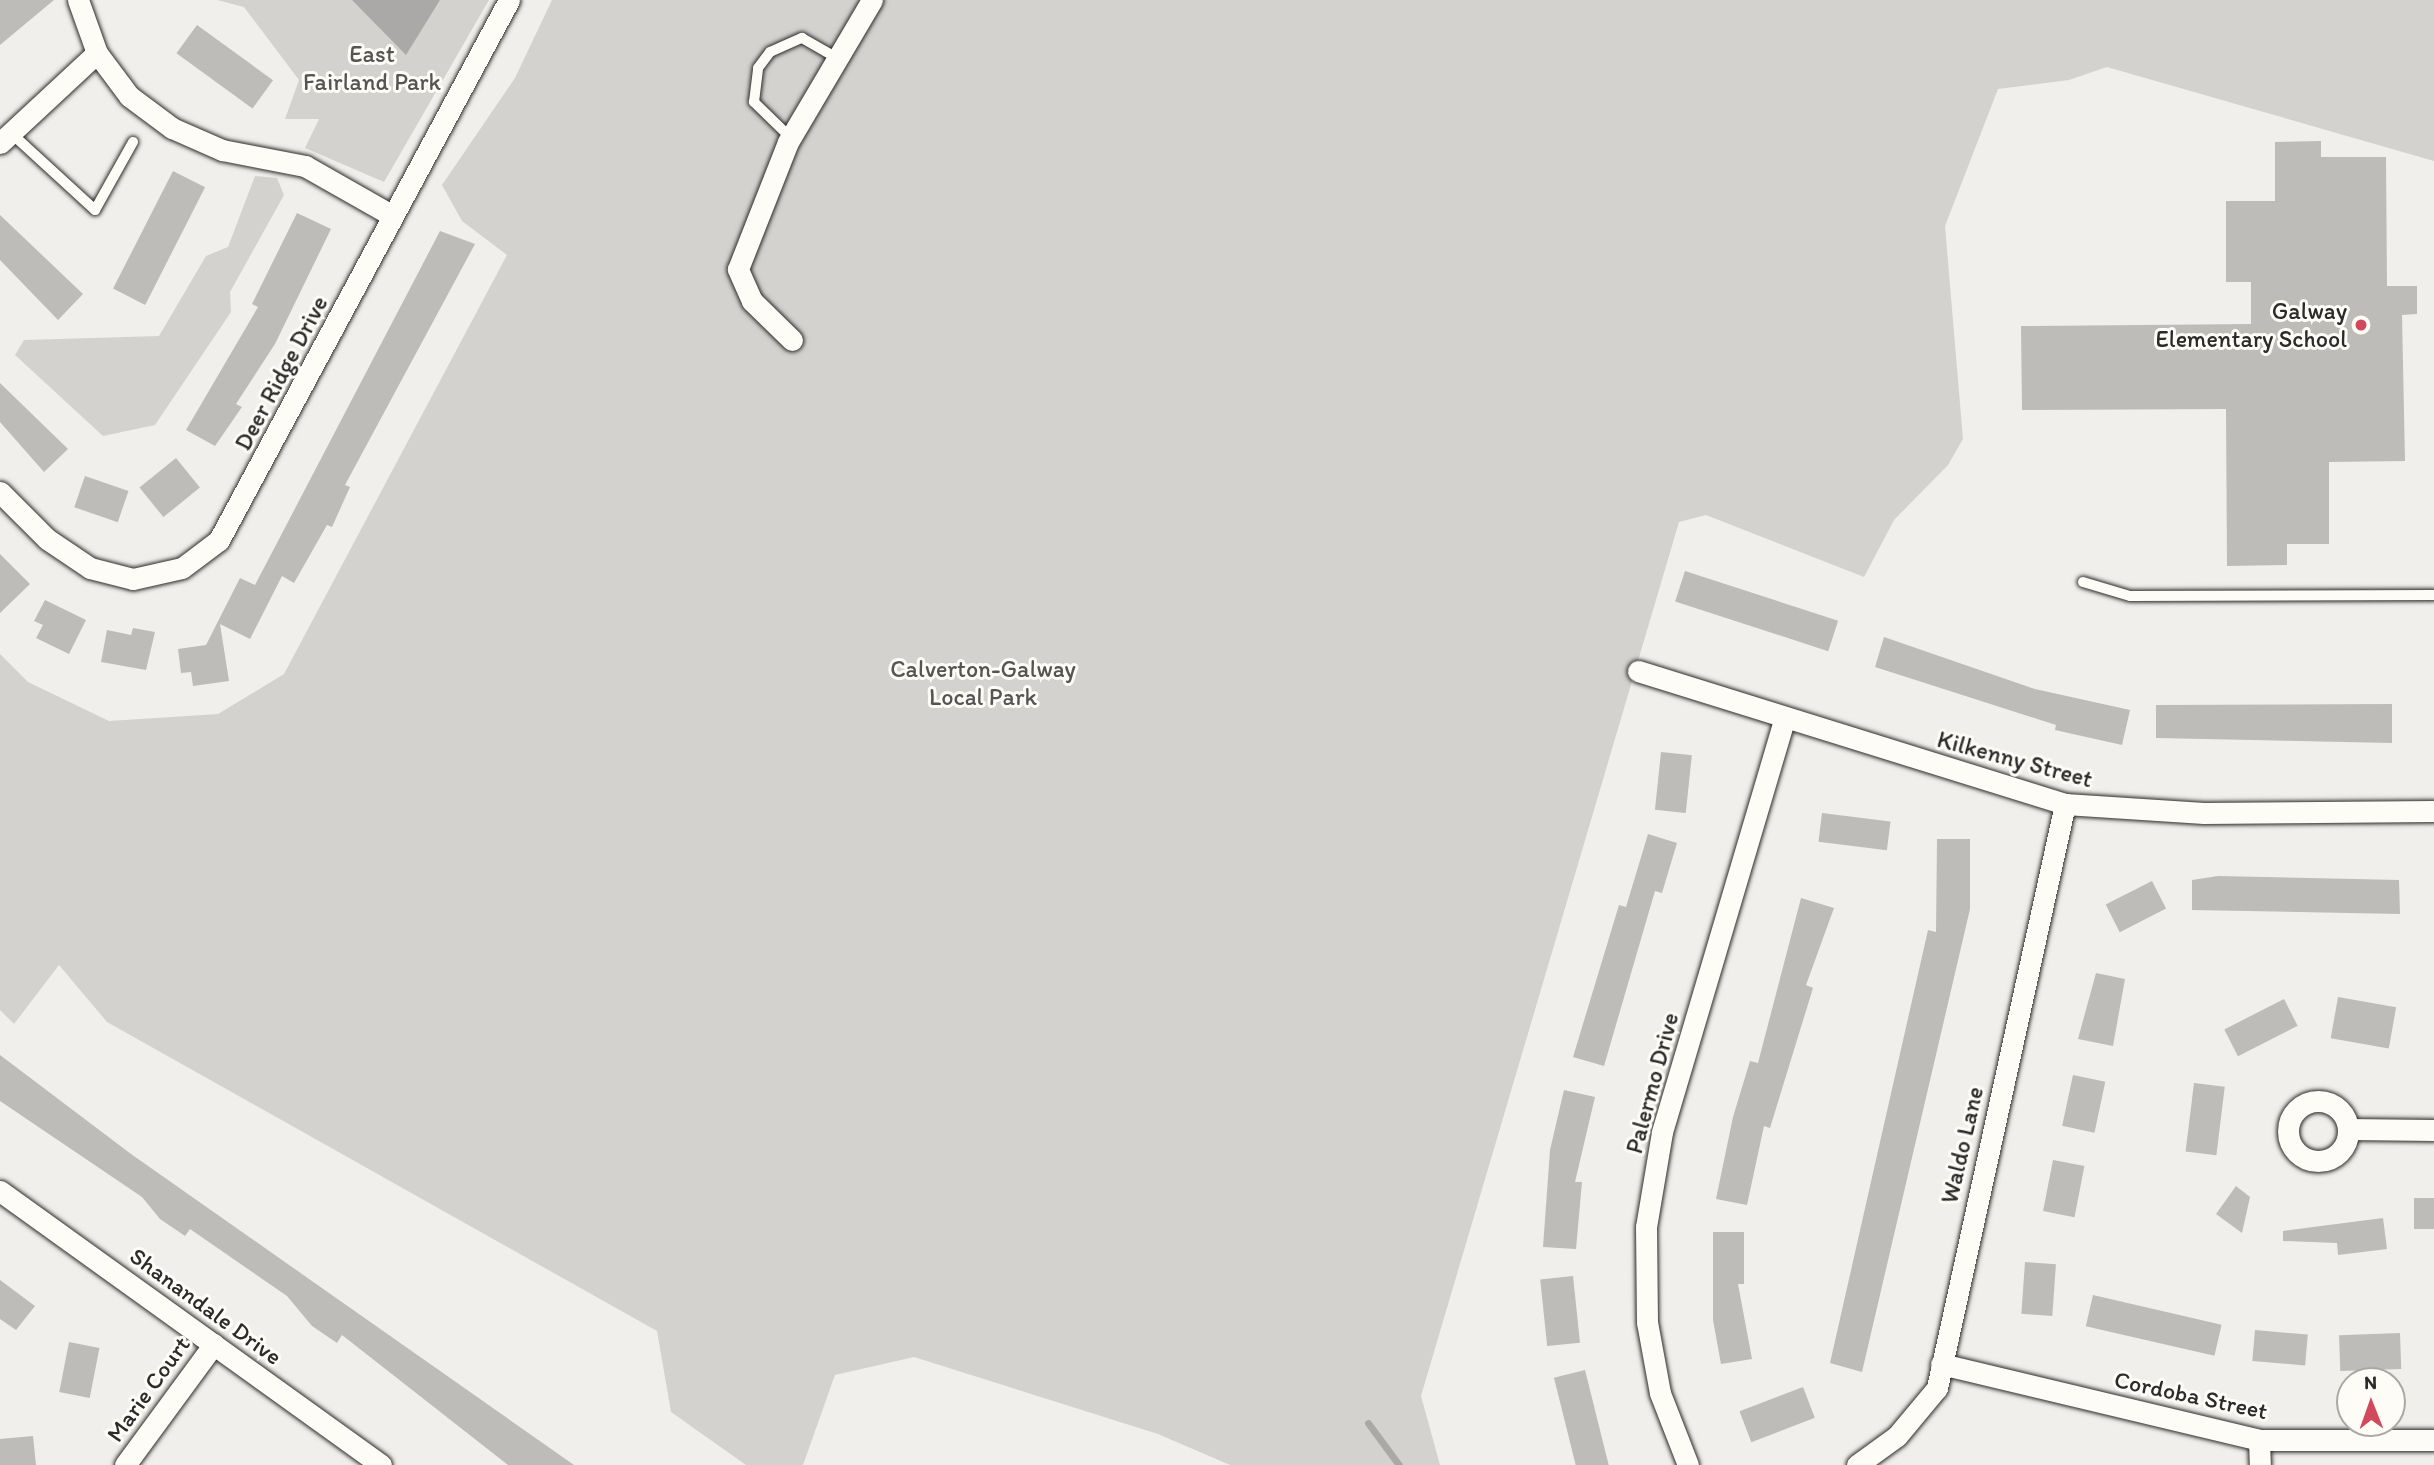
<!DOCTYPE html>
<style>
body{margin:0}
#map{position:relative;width:2434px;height:1465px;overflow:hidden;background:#f0efeb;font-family:Itim,sans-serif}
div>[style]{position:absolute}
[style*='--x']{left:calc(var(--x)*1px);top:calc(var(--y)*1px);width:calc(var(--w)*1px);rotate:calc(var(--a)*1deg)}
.green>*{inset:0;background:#d3d2cf}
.water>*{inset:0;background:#aaa9a7}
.stream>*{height:7px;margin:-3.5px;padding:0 3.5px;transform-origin:3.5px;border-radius:3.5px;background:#aaa9a7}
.building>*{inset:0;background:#bdbcb8;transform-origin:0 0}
.roads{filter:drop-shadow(0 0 2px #2b2b2b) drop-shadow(0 0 2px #2b2b2b)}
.lane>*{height:10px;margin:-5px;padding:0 5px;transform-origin:5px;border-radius:5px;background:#fdfcf7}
.street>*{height:21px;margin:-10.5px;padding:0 10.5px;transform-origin:10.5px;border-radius:10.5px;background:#fdfcf7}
.street>.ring{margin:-10.5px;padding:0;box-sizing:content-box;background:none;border:21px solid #fdfcf7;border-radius:50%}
.dots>*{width:19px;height:19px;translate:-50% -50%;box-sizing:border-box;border:4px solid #fdfcf7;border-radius:50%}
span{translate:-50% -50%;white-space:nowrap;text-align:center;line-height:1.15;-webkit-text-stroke:6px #fdfcf7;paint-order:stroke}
.park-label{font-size:24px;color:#555554}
.poi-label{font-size:24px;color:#2b2b2b}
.right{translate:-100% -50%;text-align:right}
.street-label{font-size:24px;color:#2b2b2b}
.north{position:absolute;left:2336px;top:1367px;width:70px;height:70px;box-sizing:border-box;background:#fdfcf7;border:2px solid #a9a8a5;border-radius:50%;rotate:359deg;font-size:19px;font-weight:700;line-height:28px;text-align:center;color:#2b2b2b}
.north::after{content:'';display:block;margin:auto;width:24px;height:32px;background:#d1495b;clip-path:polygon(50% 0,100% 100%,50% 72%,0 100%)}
</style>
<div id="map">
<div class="green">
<i style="clip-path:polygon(217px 0,489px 0,384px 182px,305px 148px,319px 119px,285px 119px,299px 80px,244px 7px)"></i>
<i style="clip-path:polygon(552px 0,2434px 0,2434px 161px,2107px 67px,2069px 80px,1998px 89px,1945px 226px,1963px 439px,1948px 465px,1894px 520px,1864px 577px,1706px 515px,1679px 522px,1421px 1396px,1440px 1465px,1230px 1465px,1158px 1434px,914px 1357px,835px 1375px,803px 1465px,746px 1465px,671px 1412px,657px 1331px,107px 1022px,59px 965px,14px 1024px,0 1010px,0 654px,28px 682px,109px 721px,218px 714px,284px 674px,507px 255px,462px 221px,442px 185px,515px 78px)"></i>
<i style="clip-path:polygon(255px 176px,277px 178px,284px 195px,230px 292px,231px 312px,155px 425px,103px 436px,15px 355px,24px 340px,159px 336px,206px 256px,228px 247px)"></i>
</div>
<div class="water">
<i style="clip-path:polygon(352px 0,440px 0,406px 55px)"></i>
</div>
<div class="stream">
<i style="--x:1368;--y:1423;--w:52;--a:53.6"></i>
</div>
<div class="building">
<i style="clip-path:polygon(0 0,54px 0,0 45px)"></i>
<i style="left:197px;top:25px;width:94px;height:35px;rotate:36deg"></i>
<i style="clip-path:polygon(2321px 141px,2321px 157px,2386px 157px,2387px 286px,2417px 286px,2417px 314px,2402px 315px,2405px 461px,2329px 462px,2329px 544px,2287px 544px,2287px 565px,2227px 566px,2226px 409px,2022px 410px,2021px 326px,2251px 324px,2251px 282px,2226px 282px,2226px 201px,2275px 201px,2275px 142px)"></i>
<i style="left:173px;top:171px;width:36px;height:132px;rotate:27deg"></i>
<i style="clip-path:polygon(297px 213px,331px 229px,275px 344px,236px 404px,242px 407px,215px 446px,186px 430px,258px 307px,252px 304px)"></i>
<i style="clip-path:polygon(0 215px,83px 294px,58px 320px,0 260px)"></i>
<i style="clip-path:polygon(440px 231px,475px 244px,345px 485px,350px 487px,332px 527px,327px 525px,294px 583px,282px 576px,250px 639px,220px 624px,229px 681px,193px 686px,191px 672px,181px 673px,178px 649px,206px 645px,240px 578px,255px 585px)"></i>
<i style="clip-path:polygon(0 383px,68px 449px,44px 472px,0 422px)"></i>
<i style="left:176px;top:458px;width:38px;height:47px;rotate:51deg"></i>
<i style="left:85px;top:476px;width:46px;height:33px;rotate:19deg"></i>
<i style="clip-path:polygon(0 554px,30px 584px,0 613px)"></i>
<i style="left:1685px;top:571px;width:161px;height:32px;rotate:18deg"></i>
<i style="clip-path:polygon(45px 600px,86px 620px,69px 654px,36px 638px,43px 625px,34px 621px)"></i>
<i style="clip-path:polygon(133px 628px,155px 632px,146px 670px,101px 662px,107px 630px,131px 635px)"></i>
<i style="clip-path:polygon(1884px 637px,2035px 689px,2130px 710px,2122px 745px,2055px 730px,2056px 725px,1875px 667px)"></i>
<i style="clip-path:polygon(2392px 704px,2392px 743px,2156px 738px,2156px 705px)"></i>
<i style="left:1661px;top:752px;width:31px;height:58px;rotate:6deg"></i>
<i style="left:1822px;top:813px;width:69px;height:29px;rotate:7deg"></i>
<i style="clip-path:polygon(1648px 834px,1677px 843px,1662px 893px,1655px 891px,1604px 1066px,1573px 1057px,1619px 905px,1626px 907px)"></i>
<i style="clip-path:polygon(1937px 839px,1970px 839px,1970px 909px,1862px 1372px,1830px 1363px,1928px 930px,1936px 932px)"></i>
<i style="clip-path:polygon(2218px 876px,2399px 880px,2400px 914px,2192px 910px,2192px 880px)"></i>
<i style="left:2152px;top:881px;width:31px;height:52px;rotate:63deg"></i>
<i style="clip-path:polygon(1801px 898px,1834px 908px,1806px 985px,1813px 988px,1770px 1128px,1764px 1126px,1747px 1205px,1716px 1199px,1733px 1117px,1750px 1061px,1758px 1063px)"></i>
<i style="clip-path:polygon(2096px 973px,2125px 979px,2113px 1046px,2078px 1039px)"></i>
<i style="left:2338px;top:997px;width:59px;height:42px;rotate:10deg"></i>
<i style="left:2284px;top:999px;width:30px;height:67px;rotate:63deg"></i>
<i style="clip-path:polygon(0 1055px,131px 1154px,574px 1465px,508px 1465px,342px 1335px,337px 1343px,312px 1326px,287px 1296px,190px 1229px,185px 1236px,160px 1219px,142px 1197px,0 1101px)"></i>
<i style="left:2073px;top:1075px;width:33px;height:52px;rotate:12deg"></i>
<i style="left:2194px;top:1083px;width:31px;height:69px;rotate:7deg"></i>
<i style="clip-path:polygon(1564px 1090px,1595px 1097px,1575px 1182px,1582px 1182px,1576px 1249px,1543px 1247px,1550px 1150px)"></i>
<i style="left:2053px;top:1160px;width:32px;height:52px;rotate:11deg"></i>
<i style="clip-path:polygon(2236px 1186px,2250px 1197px,2242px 1233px,2216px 1214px)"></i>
<i style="left:2414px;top:1198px;width:20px;height:31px"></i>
<i style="clip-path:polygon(2383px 1218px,2387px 1249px,2338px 1255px,2337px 1243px,2283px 1241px,2283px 1231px)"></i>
<i style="clip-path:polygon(1713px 1232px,1744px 1232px,1744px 1284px,1738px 1284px,1752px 1359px,1721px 1364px,1713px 1320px)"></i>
<i style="left:2025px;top:1262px;width:31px;height:52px;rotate:4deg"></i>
<i style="left:1573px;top:1276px;width:67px;height:33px;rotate:84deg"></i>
<i style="clip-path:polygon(0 1280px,35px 1306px,16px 1330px,0 1319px)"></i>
<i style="left:2093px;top:1295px;width:132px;height:32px;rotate:13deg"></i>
<i style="left:2255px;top:1330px;width:53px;height:31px;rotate:5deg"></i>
<i style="left:2400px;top:1333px;width:36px;height:61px;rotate:88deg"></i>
<i style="left:69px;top:1342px;width:31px;height:51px;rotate:11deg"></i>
<i style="left:1585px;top:1370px;width:98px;height:32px;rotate:76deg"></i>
<i style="left:1803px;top:1387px;width:33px;height:68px;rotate:69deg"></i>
<i style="clip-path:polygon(33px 1436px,36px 1465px,0 1465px,0 1439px)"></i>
</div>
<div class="roads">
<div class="lane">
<i style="--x:11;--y:133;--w:114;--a:42.5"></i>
<i style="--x:95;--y:210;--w:78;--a:-60.8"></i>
<i style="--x:791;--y:138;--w:52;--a:-135.8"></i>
<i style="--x:754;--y:102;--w:34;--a:-83"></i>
<i style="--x:758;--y:68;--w:20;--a:-53"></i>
<i style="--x:770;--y:52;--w:35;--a:-24"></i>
<i style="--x:802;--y:38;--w:40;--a:29.7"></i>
<i style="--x:2083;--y:582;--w:49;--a:16.6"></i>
<i style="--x:2130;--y:596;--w:304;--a:-0.2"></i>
</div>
<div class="street">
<i style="--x:78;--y:0;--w:56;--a:70.3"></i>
<i style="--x:97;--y:53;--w:54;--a:53.3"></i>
<i style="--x:129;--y:96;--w:54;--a:36.7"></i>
<i style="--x:172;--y:128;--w:55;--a:23.7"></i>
<i style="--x:222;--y:150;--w:85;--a:10.9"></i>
<i style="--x:305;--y:166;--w:101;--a:29.6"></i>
<i style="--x:0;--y:143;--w:132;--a:-42.9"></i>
<i style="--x:792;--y:340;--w:56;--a:-135.7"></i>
<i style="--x:752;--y:301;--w:35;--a:-114"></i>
<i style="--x:738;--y:269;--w:136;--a:-68.5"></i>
<i style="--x:788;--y:142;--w:165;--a:-59.4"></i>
<i style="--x:0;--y:492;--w:66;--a:45"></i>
<i style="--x:47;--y:539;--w:52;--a:34"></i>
<i style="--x:90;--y:568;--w:44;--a:14.3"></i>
<i style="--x:133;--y:579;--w:50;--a:-12.7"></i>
<i style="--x:182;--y:568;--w:46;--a:-37.1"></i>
<i style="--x:219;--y:540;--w:613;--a:-61.76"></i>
<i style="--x:1638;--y:671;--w:447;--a:17.3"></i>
<i style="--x:2065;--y:804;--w:139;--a:3.7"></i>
<i style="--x:2204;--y:813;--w:230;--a:-0.5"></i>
<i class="ring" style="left:2288px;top:1101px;width:39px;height:39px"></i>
<i style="--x:2348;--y:1129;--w:86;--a:0.7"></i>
<i style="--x:0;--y:1191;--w:469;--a:35.7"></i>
<i style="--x:1941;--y:1364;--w:327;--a:13.4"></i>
<i style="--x:2259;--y:1440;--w:175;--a:0"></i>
<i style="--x:2259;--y:1440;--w:25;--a:88"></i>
<i style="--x:125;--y:1465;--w:150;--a:-53.7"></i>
<i style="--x:1688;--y:1465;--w:77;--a:-111.3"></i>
<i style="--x:1660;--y:1393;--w:72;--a:-100.4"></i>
<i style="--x:1647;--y:1322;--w:95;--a:-90.6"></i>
<i style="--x:1646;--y:1227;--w:96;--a:-80.4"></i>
<i style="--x:1662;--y:1132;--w:431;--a:-73.5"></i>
<i style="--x:1857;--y:1465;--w:49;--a:-35.9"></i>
<i style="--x:1897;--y:1436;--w:62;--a:-50.2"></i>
<i style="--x:1937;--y:1388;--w:598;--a:-77.64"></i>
</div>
</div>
<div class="dots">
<i style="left:2361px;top:325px;background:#d1495b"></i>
</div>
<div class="park-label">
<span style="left:372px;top:68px">East<br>Fairland Park</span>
<span style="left:983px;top:683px">Calverton-Galway<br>Local Park</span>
</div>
<div class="poi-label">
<span class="right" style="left:2347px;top:325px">Galway<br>Elementary School</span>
</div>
<div class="street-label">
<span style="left:281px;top:373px;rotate:-62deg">Deer Ridge Drive</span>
<span style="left:2015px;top:759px;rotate:15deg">Kilkenny Street</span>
<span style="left:1652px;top:1083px;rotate:-75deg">Palermo Drive</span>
<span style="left:1962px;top:1145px;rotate:-77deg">Waldo Lane</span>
<span style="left:206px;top:1306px;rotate:36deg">Shanandale Drive</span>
<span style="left:148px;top:1389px;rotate:-54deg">Marie Court</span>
<span style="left:2191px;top:1395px;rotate:12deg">Cordoba Street</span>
</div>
<div class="north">N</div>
</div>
